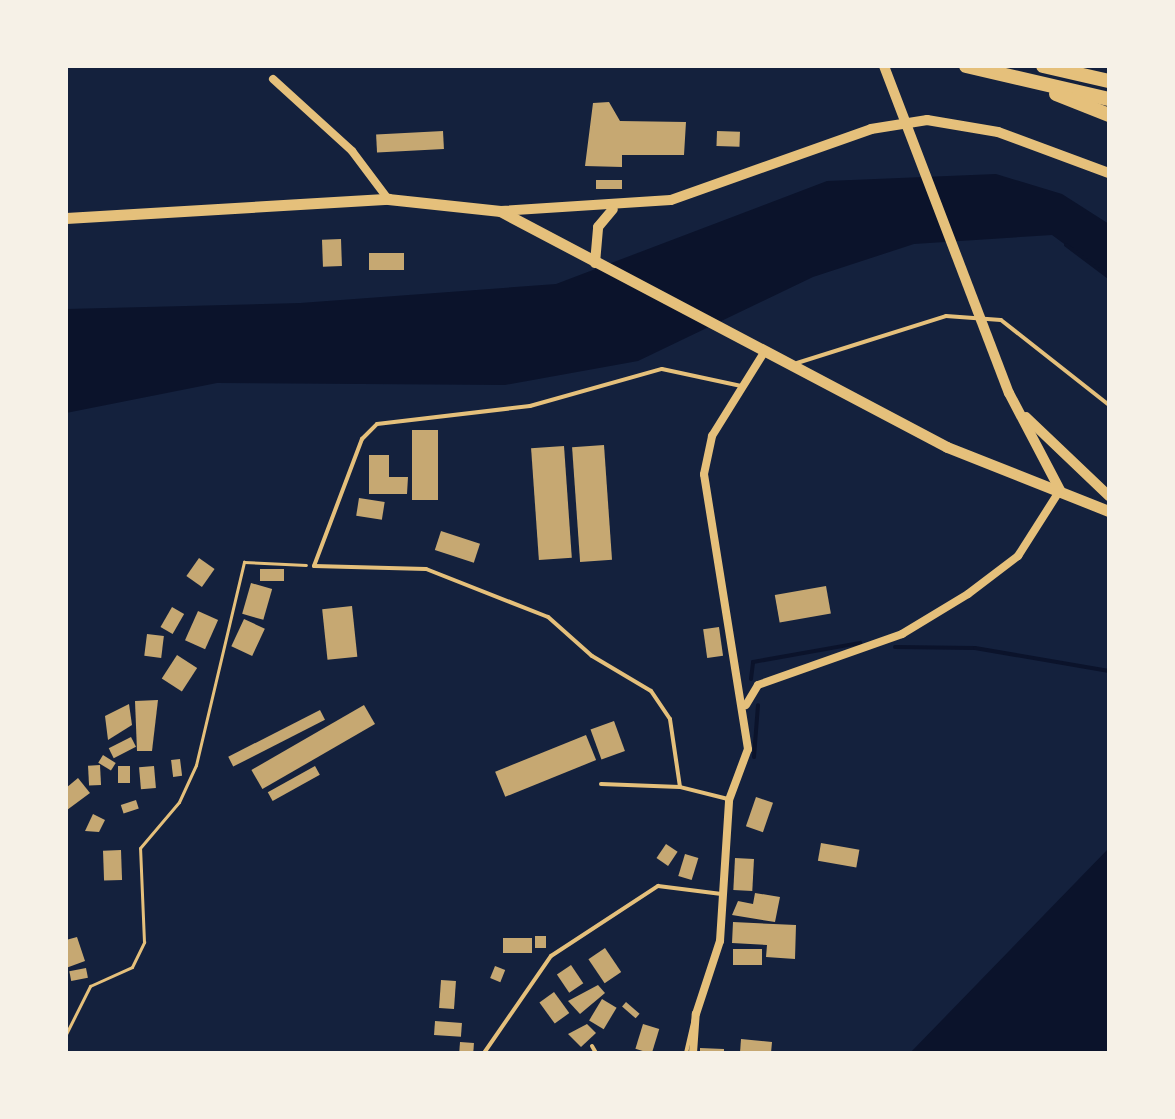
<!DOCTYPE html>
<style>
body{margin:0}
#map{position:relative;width:1175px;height:1119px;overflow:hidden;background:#14213d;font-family:Lato,sans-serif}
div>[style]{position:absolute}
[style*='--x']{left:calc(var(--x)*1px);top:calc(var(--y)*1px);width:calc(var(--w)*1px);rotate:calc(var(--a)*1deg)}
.water>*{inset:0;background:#0b132b}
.stream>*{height:4px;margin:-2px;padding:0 2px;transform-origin:2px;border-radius:2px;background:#0b132b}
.building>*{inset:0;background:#c6a872;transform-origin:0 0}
.path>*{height:3px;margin:-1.5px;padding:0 1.5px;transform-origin:1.5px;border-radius:1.5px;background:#e5c07b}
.service>*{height:4px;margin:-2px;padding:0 2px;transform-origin:2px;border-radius:2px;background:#e5c07b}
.minor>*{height:8px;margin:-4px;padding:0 4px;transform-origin:4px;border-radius:4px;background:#e5c07b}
.tertiary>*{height:10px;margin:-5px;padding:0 5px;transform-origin:5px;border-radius:5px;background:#e5c07b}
.secondary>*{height:11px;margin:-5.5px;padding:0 5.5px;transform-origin:5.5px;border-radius:5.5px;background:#e5c07b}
.motorway>*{height:14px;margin:-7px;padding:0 7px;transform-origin:7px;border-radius:7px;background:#e5c07b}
span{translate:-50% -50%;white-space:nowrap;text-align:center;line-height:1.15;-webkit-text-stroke:6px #f6f1e7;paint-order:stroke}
.frame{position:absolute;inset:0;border:68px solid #f6f1e7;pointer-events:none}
</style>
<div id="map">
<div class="water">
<i style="clip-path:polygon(996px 174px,1062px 194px,1109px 224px,1109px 277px,1052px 235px,914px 244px,813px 277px,638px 361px,505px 385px,217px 383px,66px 413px,66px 309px,300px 303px,556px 284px,827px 181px)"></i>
<i style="clip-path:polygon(1109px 848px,1109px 1053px,910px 1053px)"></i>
</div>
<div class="stream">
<i style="--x:1066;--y:245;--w:54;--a:36.7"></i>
<i style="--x:895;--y:647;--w:80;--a:0.7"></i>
<i style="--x:975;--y:648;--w:136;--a:9.7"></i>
<i style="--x:751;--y:679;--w:17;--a:-83"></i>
<i style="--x:753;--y:662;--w:109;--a:-10.1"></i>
<i style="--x:754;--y:757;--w:52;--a:-85.6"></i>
</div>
<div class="building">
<i style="clip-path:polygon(609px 102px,620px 121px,686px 122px,684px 155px,622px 155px,622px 167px,585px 166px,593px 103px)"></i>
<i style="left:443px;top:131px;width:18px;height:67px;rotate:87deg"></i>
<i style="left:717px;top:131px;width:23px;height:15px;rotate:2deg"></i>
<i style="left:596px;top:180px;width:26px;height:9px"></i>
<i style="left:341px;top:239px;width:27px;height:19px;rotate:88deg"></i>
<i style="left:404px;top:253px;width:17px;height:35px;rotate:90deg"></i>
<i style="left:412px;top:430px;width:26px;height:70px"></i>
<i style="left:604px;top:445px;width:115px;height:32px;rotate:86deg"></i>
<i style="left:564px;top:446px;width:112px;height:33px;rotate:86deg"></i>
<i style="clip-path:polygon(369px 455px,389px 455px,389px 477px,408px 477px,407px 494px,369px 494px)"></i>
<i style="left:359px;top:498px;width:26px;height:18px;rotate:9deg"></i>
<i style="left:441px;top:531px;width:41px;height:20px;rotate:18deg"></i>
<i style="left:199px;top:558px;width:19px;height:22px;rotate:35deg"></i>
<i style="left:260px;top:569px;width:24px;height:12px"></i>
<i style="left:251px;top:583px;width:22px;height:32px;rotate:16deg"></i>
<i style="left:826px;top:586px;width:28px;height:52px;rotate:80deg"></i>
<i style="left:352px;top:606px;width:51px;height:30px;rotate:84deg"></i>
<i style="left:172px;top:607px;width:14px;height:23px;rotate:30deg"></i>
<i style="left:198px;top:611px;width:22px;height:32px;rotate:24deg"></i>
<i style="left:244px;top:619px;width:23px;height:30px;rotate:25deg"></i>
<i style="left:719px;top:627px;width:29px;height:16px;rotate:82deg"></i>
<i style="left:147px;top:634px;width:17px;height:22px;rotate:7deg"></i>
<i style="left:177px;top:655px;width:24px;height:28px;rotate:33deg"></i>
<i style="clip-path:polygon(158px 700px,152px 751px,137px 751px,135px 701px)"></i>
<i style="clip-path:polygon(129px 704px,132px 725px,108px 740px,105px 716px)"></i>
<i style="left:364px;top:705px;width:22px;height:130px;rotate:60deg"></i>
<i style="left:320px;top:710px;width:11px;height:103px;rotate:63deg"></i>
<i style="left:614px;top:721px;width:32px;height:25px;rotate:70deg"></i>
<i style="left:586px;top:735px;width:27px;height:98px;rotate:68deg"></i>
<i style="left:131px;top:737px;width:11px;height:25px;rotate:63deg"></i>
<i style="left:103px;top:755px;width:15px;height:9px;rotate:32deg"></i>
<i style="left:180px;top:759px;width:17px;height:9px;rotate:83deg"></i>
<i style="left:100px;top:765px;width:20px;height:12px;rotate:87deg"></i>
<i style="left:118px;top:766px;width:12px;height:17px"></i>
<i style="left:154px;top:766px;width:22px;height:15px;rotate:85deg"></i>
<i style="left:315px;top:766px;width:10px;height:54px;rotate:61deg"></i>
<i style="clip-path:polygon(78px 778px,90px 793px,67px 810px,66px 788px)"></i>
<i style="left:756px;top:797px;width:18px;height:31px;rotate:19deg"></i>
<i style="left:136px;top:800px;width:9px;height:16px;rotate:72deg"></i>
<i style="clip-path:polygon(93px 814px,105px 820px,99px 832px,85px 831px)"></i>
<i style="left:821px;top:843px;width:39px;height:18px;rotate:10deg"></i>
<i style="left:666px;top:844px;width:14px;height:17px;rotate:34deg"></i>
<i style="left:121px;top:850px;width:30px;height:18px;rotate:88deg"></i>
<i style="left:685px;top:854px;width:14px;height:23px;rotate:17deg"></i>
<i style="left:735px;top:858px;width:19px;height:32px;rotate:3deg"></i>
<i style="clip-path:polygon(755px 893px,780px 897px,775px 922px,732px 915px,738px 901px,753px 904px)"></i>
<i style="clip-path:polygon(733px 922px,796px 925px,795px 959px,766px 957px,767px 945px,732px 943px)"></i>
<i style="left:535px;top:936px;width:11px;height:12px"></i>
<i style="clip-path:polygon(77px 937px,85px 961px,66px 968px,66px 940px)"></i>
<i style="left:503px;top:938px;width:29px;height:15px"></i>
<i style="left:605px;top:948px;width:29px;height:20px;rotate:56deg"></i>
<i style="left:733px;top:949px;width:29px;height:16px"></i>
<i style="left:571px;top:965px;width:22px;height:17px;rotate:56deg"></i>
<i style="left:495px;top:966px;width:11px;height:13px;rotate:22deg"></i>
<i style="left:86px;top:968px;width:10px;height:17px;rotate:79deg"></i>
<i style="left:441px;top:980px;width:15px;height:28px;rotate:4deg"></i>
<i style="clip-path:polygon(598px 985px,605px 993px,580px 1014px,568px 1001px)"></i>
<i style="left:554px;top:992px;width:26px;height:18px;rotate:54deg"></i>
<i style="left:602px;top:999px;width:17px;height:25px;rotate:31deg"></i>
<i style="left:626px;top:1002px;width:18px;height:6px;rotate:41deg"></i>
<i style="left:435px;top:1021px;width:27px;height:14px;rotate:4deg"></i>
<i style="clip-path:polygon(587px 1024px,596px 1033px,581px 1047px,568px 1034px)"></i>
<i style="left:643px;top:1024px;width:17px;height:26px;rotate:17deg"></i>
<i style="clip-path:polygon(741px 1039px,772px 1042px,771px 1053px,740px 1053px)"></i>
<i style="left:460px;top:1042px;width:14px;height:11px;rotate:4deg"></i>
<i style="clip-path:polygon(700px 1048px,724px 1049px,724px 1053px,700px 1053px)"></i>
</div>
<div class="path">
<i style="--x:66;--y:1034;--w:54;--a:-63.4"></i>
<i style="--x:90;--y:986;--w:46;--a:-24.3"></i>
<i style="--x:132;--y:967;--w:28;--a:-64"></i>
<i style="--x:144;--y:942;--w:94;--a:-92.4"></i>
<i style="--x:140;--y:848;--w:60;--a:-49.7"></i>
<i style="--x:179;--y:802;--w:41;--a:-65.3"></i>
<i style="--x:196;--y:765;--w:209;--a:-76.7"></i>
<i style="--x:244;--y:562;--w:62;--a:2.8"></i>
</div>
<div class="service">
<i style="--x:797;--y:363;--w:156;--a:-17.5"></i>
<i style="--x:946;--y:316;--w:55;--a:4.2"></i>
<i style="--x:1001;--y:320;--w:137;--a:38.2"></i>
<i style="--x:601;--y:784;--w:79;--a:2.2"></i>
<i style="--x:728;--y:799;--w:49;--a:-166"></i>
<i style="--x:680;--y:787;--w:69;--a:-98.4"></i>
<i style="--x:670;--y:719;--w:34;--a:-124"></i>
<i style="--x:651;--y:691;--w:69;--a:-149.3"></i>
<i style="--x:592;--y:656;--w:59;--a:-138.4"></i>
<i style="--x:548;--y:617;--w:131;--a:-158.5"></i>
<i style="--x:426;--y:569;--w:112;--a:-178.5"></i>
<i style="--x:314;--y:566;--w:136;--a:-69.3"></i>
<i style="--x:362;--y:439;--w:21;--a:-45"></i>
<i style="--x:377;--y:424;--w:154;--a:-6.7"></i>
<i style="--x:530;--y:406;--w:137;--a:-15.7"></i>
<i style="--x:662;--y:369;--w:81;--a:12.1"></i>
<i style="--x:592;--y:1046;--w:8;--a:60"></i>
<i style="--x:484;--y:1053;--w:118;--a:-55.4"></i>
<i style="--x:551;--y:956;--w:128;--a:-33.2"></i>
<i style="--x:658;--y:886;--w:64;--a:7.2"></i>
<i style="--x:686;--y:1053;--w:37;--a:-77"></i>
</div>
<div class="minor">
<i style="--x:273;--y:79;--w:107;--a:42.3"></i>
<i style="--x:352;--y:151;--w:60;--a:53.1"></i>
<i style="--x:746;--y:705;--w:23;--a:-59"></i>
<i style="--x:758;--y:685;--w:153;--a:-19.5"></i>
<i style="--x:902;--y:634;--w:77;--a:-31.2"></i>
<i style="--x:968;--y:594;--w:63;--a:-37.2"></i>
<i style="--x:1018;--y:556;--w:78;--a:-57.5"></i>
<i style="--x:693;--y:1053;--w:39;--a:-86"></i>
<i style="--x:696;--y:1014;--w:77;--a:-71.8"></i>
<i style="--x:720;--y:941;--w:141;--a:-86.3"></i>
<i style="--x:729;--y:800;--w:54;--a:-69.6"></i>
<i style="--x:748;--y:749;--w:278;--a:-99.1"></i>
<i style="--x:704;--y:474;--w:39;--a:-78"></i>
<i style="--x:712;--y:436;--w:100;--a:-58.1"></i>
</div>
<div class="tertiary">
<i style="--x:884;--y:66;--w:350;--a:69.1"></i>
<i style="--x:1009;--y:393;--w:110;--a:62.3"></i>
<i style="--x:501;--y:211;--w:170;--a:-3.7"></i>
<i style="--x:671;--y:200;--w:212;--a:-19.5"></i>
<i style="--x:871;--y:129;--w:57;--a:-9.1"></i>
<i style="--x:927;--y:120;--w:72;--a:9.6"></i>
<i style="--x:998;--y:132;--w:118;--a:20.3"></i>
<i style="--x:595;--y:263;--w:36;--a:-85"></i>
<i style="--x:598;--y:227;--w:23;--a:-50"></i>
<i style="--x:1026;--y:417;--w:115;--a:43.6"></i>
</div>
<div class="secondary">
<i style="--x:66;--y:218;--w:323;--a:-3.4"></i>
<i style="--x:388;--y:199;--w:113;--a:6.1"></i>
<i style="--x:500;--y:211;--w:505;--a:27.83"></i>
<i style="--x:947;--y:447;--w:174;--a:21.6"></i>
</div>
<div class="motorway">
<i style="--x:966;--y:66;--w:147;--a:13"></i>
<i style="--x:1043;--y:66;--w:68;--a:12.8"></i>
<i style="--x:1056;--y:94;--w:57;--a:21.6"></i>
</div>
<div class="frame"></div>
</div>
